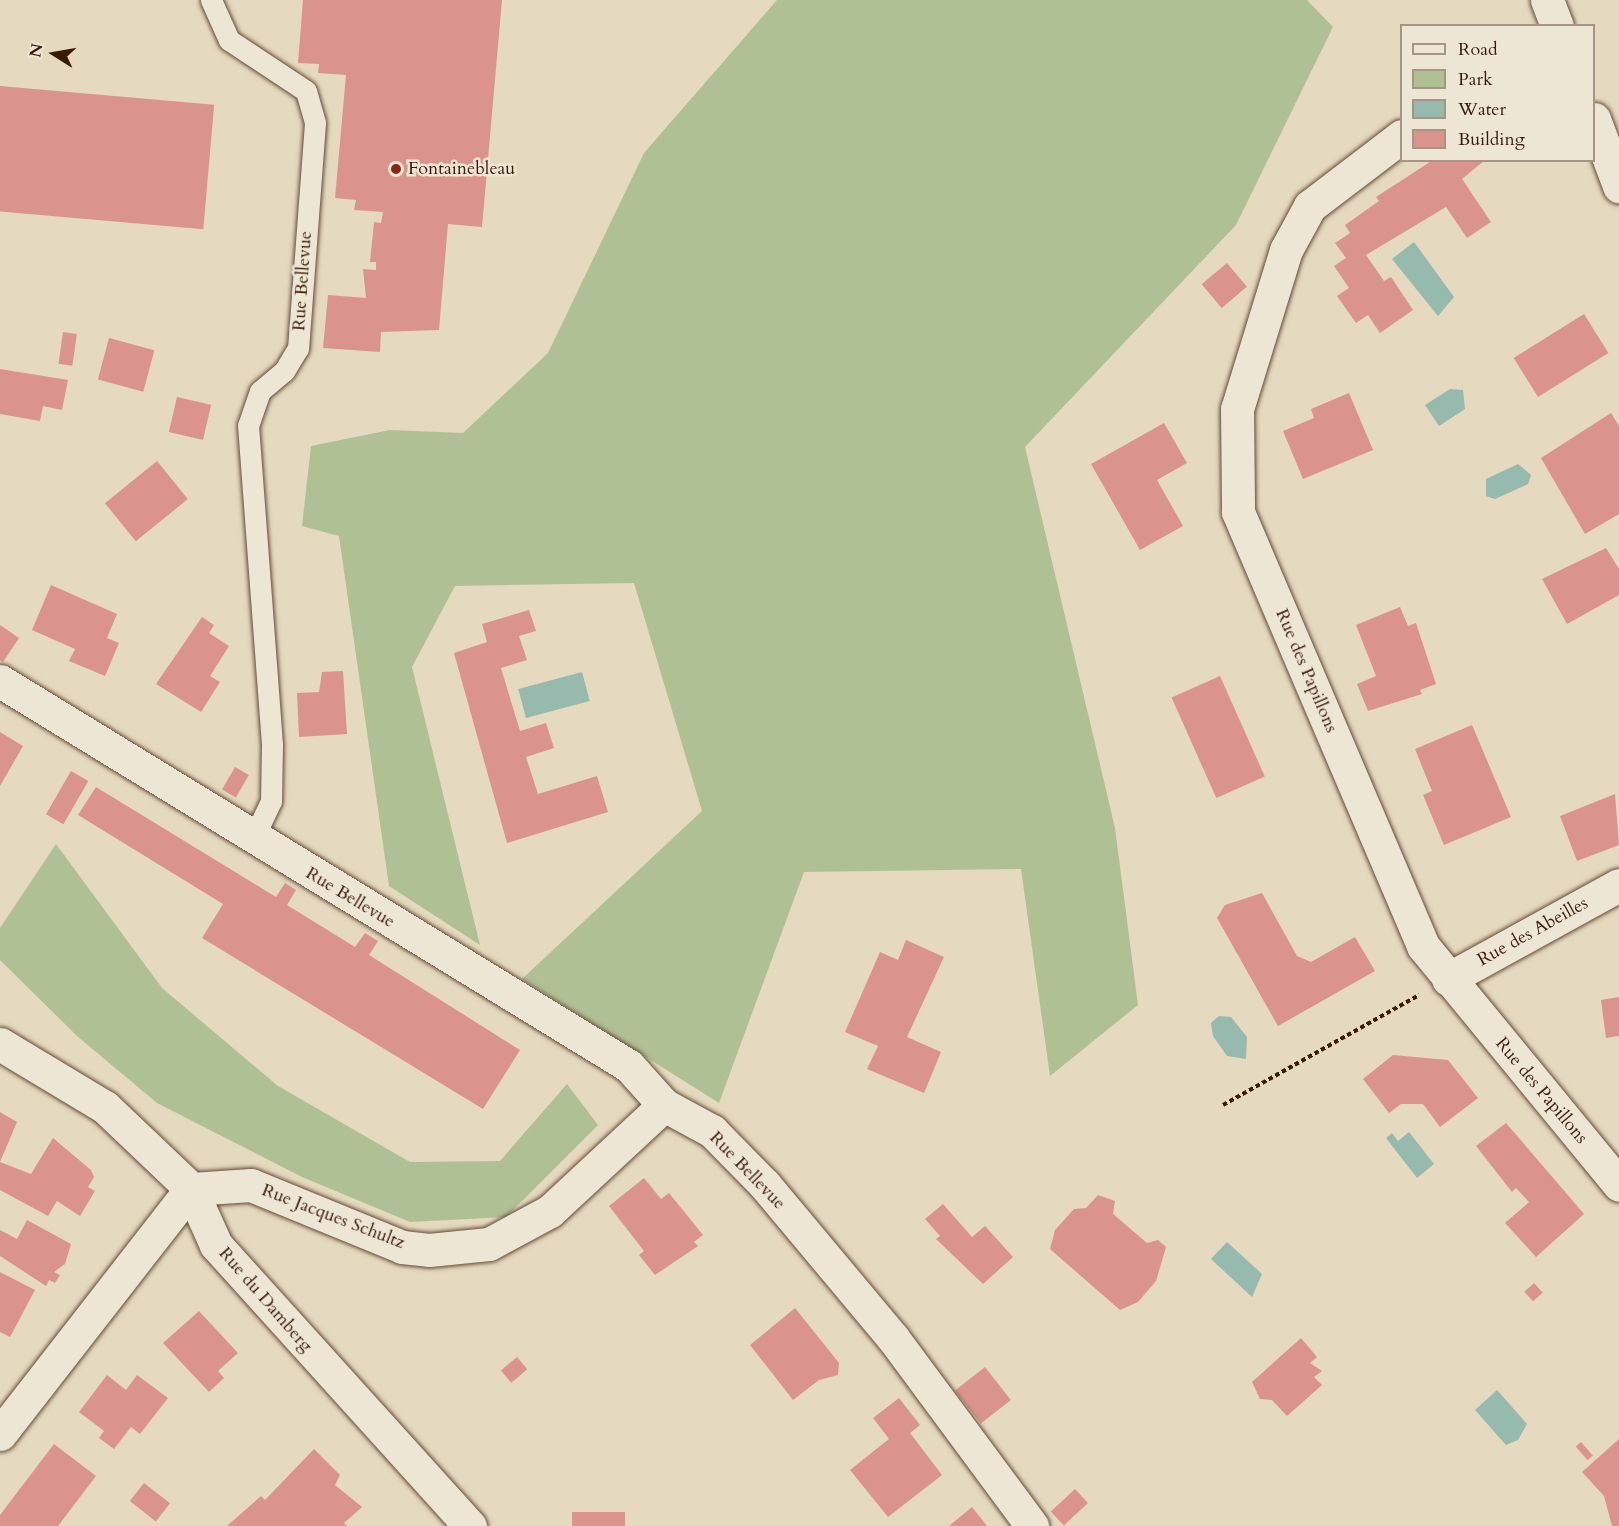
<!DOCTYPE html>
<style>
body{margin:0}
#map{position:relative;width:1619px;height:1526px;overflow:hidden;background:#e5d9bf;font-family:Cardo,serif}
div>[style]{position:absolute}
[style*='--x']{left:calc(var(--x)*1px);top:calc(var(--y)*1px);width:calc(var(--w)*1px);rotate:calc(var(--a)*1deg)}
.green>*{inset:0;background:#b0c095}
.water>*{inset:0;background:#96baae;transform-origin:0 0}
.building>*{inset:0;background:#db948d;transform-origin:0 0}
.path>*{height:4px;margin-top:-2px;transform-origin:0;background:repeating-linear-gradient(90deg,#3a1b0b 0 4.5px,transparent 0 7.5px)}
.roads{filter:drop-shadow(0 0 2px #654a38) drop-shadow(0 0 2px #654a38)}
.lane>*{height:21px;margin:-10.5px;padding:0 10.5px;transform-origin:10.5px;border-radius:10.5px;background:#eee6d5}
.street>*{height:33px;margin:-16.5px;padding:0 16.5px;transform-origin:16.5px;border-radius:16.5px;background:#eee6d5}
.dots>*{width:16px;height:16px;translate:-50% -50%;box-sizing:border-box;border:3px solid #eee6d5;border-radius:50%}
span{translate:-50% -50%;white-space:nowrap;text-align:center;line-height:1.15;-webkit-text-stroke:5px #eee6d5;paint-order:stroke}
.poi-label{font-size:18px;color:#3a1b0b}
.left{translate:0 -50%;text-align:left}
.street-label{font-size:18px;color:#3a1b0b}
.legend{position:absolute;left:1400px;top:24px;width:195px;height:138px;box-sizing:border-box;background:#eee6d5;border:2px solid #a69584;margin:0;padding:8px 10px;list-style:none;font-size:18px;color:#3a1b0b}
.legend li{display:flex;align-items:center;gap:12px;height:30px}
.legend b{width:30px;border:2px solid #a69584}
.north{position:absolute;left:24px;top:24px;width:60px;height:60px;-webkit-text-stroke:4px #eee6d5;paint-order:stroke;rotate:281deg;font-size:16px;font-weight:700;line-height:24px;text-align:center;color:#3a1b0b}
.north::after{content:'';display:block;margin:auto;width:21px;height:27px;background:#3a1b0b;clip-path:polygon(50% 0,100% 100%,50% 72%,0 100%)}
</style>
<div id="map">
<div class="green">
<i style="clip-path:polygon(777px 0,1307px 0,1333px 27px,1236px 225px,1025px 447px,1115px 828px,1138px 1005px,1050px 1076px,1021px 869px,804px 872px,719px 1103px,522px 979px,702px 811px,634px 583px,455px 586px,412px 667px,480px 945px,389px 886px,339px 536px,302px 526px,311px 446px,390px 430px,463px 433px,548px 353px,644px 153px)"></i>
<i style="clip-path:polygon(56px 844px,162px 988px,278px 1086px,410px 1162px,500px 1161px,567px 1084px,598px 1125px,506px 1217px,410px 1222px,302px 1177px,157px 1103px,77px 1036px,0 960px,0 928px)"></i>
</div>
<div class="water">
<i style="clip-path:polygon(1414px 242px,1454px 297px,1438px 316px,1392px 259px)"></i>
<i style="clip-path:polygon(1450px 389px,1463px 390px,1465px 409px,1439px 426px,1425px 405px)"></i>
<i style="clip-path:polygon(1518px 464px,1531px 475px,1528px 484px,1495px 499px,1486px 496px,1486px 479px)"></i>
<i style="left:582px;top:672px;width:30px;height:66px;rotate:75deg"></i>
<i style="clip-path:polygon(1219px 1016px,1231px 1017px,1247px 1037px,1246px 1059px,1227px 1056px,1213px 1036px,1211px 1023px)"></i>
<i style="clip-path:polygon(1409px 1132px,1434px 1164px,1417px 1178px,1386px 1138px,1392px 1133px,1398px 1141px)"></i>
<i style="clip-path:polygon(1227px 1242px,1262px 1274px,1252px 1297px,1211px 1259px)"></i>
<i style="clip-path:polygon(1497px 1390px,1527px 1424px,1518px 1440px,1506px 1445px,1475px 1410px)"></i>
</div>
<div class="building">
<i style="clip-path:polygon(303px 0,502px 0,482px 227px,448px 224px,439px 330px,381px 332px,380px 352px,323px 348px,328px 295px,366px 298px,363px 269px,376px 270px,376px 262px,370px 262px,374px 222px,381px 223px,383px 212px,354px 210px,356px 200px,335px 198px,346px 75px,318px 73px,319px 64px,298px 63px)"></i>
<i style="left:0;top:86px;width:215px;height:125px;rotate:5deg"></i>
<i style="clip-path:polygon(1433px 160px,1485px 160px,1462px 179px,1491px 222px,1467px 238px,1446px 207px,1366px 255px,1384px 281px,1391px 277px,1413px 310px,1380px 333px,1368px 315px,1356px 323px,1337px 296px,1349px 288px,1334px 266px,1346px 258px,1335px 243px,1350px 233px,1345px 225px,1379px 201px,1376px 197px)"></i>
<i style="left:1227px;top:263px;width:31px;height:33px;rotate:50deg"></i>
<i style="left:1584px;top:314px;width:46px;height:83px;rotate:58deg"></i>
<i style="left:63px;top:332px;width:14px;height:32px;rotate:8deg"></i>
<i style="left:109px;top:338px;width:47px;height:43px;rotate:15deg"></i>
<i style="clip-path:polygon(0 369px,68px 380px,62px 410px,43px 406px,40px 421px,0 414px)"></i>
<i style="clip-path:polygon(1349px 393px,1373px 450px,1303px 479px,1283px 431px,1314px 418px,1311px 409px)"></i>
<i style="left:177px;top:397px;width:35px;height:36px;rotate:13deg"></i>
<i style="clip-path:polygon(1611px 413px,1619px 426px,1619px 514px,1585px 534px,1541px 458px)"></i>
<i style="clip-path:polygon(1164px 423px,1187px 463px,1157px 480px,1183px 526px,1140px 550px,1091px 464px)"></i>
<i style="left:157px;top:461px;width:49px;height:67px;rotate:51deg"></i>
<i style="clip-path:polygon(1606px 548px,1619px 569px,1619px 595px,1567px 624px,1542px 579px)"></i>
<i style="clip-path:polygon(51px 585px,117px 614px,107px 638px,119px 643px,105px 676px,69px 661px,75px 649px,32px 630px)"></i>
<i style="clip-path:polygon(1400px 607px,1408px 626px,1416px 623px,1436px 684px,1420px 690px,1422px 694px,1368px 711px,1357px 684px,1376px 676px,1356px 625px)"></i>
<i style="clip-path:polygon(529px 610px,536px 631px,519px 636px,527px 660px,501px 668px,520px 731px,546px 723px,554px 748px,526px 757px,538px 794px,597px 776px,608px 812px,507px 843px,454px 653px,487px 642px,482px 624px)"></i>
<i style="clip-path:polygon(202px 617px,214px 625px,209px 633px,229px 646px,210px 676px,220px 682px,201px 712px,156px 684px)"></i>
<i style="clip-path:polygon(0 625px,19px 638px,3px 662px,0 660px)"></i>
<i style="clip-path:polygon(343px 671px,347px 734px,299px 737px,297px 693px,319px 692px,322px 672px)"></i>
<i style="left:1220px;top:676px;width:110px;height:53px;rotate:66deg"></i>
<i style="clip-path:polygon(1472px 725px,1511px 817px,1444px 845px,1423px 795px,1432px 791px,1415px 749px)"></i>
<i style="clip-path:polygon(0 732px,23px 746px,0 786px)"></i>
<i style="left:235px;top:767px;width:16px;height:26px;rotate:30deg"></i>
<i style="left:71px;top:771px;width:20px;height:50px;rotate:30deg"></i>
<i style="clip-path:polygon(96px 787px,276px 897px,285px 883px,296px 890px,287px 905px,355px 947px,365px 933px,378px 941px,369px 955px,520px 1050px,483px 1109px,202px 938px,223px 904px,78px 815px)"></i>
<i style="clip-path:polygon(1615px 794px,1619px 845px,1577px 861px,1560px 816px)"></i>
<i style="clip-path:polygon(1262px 893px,1297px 956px,1311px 962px,1355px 937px,1375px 971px,1278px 1026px,1217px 918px,1225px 905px)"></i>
<i style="clip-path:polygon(906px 940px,944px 957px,907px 1037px,941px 1052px,924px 1093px,867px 1069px,878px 1046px,845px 1032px,880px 952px,898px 960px)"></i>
<i style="clip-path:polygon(1619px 997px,1619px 1036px,1606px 1038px,1601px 1000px)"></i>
<i style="clip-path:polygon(1393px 1055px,1448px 1060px,1478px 1098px,1440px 1127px,1423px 1104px,1401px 1104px,1389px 1113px,1363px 1079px)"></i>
<i style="clip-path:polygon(0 1112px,17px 1122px,0 1162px,31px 1174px,53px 1138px,91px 1170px,94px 1177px,88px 1187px,95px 1191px,80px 1216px,57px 1201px,48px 1216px,0 1190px)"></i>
<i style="clip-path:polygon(1506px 1123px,1584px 1214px,1536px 1257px,1505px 1223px,1529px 1202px,1516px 1188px,1512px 1192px,1476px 1146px)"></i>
<i style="clip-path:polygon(644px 1178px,661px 1199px,669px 1193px,703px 1235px,694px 1242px,698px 1246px,655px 1275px,639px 1255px,644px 1251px,609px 1206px)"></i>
<i style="clip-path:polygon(1098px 1195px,1115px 1201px,1113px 1214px,1147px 1243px,1158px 1240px,1166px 1247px,1156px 1281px,1138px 1302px,1120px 1310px,1050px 1249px,1055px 1230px,1074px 1209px,1086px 1208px)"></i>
<i style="clip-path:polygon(943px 1204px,972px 1237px,985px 1226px,1013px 1257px,983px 1284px,936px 1239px,940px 1236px,925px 1219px)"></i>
<i style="clip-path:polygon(27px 1220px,71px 1244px,65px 1264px,54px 1272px,60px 1275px,55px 1283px,49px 1280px,46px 1286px,0 1256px,0 1230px,17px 1239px)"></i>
<i style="clip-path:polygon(0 1272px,35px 1290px,10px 1337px,0 1332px)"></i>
<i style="left:1534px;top:1283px;width:13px;height:13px;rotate:48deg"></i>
<i style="clip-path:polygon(795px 1308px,839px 1363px,838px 1375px,819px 1380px,793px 1400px,750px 1345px)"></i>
<i style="clip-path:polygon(199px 1311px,238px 1353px,218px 1371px,224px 1378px,209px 1392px,163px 1343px)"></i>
<i style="clip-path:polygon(1301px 1338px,1317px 1357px,1310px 1363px,1322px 1371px,1314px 1377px,1322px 1385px,1287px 1416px,1272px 1400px,1260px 1399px,1252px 1382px)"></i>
<i style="left:517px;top:1357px;width:16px;height:21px;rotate:50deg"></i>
<i style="left:985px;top:1367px;width:42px;height:38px;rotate:52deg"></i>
<i style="clip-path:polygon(107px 1375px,126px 1390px,137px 1375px,168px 1398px,140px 1434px,131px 1427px,114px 1449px,99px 1438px,104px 1431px,79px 1412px)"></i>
<i style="clip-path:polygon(899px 1398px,920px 1425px,910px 1433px,942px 1475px,888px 1517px,850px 1470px,889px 1439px,873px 1418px)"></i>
<i style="clip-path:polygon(1619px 1439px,1619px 1526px,1612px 1526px,1604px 1496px,1582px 1472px)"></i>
<i style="left:1581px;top:1442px;width:18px;height:7px;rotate:49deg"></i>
<i style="clip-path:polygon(54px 1444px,96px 1476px,58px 1526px,0 1526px,0 1515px)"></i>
<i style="clip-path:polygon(314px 1449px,340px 1475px,335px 1485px,362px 1507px,344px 1523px,347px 1526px,227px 1526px,261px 1496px,265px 1500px)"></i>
<i style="left:144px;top:1483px;width:33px;height:23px;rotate:38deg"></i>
<i style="left:1075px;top:1489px;width:19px;height:33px;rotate:47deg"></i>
<i style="clip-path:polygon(972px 1507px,987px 1526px,949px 1526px)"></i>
<i style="left:572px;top:1512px;width:53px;height:14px"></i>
</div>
<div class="path">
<i style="--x:1223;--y:1105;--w:225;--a:-29.3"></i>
</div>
<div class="roads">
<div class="lane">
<i style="--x:211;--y:0;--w:44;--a:65.8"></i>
<i style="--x:229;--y:40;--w:92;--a:33.5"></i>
<i style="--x:306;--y:91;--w:33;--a:74"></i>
<i style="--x:315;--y:123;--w:226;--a:94.3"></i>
<i style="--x:298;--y:348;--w:27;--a:121"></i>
<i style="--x:284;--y:371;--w:31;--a:140"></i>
<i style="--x:260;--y:391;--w:36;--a:109"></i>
<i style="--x:248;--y:425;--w:321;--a:85.7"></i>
<i style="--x:272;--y:745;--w:56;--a:91"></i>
<i style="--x:271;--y:801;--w:42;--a:115.3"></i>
</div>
<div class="street">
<i style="--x:1547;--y:0;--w:28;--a:69"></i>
<i style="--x:1594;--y:119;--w:72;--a:69.5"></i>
<i style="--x:1402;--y:136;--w:116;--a:142.7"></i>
<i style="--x:1310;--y:206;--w:50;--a:118.6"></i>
<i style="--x:1286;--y:250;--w:166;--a:107.1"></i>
<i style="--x:1237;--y:409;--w:103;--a:89.4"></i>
<i style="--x:1238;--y:512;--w:472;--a:66.9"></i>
<i style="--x:1423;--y:946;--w:309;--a:50.6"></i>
<i style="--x:0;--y:681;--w:737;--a:31.47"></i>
<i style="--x:629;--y:1066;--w:52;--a:48.1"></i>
<i style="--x:664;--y:1105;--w:55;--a:28.4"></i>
<i style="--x:712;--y:1131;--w:76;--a:45.5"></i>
<i style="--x:765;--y:1185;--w:199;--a:50.1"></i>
<i style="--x:893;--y:1338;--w:234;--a:53.5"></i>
<i style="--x:1448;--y:979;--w:195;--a:-28.8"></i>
<i style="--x:0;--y:1044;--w:122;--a:31"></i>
<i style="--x:105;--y:1107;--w:119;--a:43.6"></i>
<i style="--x:191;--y:1189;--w:61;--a:65.9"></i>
<i style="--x:216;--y:1245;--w:379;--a:47.9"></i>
<i style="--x:0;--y:1434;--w:311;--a:-52.1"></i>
<i style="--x:191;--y:1189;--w:60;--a:-3.8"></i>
<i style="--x:251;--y:1185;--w:163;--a:22.3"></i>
<i style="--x:402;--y:1247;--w:27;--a:6"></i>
<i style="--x:429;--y:1250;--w:60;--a:-5.7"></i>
<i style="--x:489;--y:1244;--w:69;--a:-28.4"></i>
<i style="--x:550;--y:1211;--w:156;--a:-42.9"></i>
</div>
</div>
<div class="dots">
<i style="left:396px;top:169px;background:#8f2418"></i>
</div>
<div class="poi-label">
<span class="left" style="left:408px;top:169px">Fontainebleau</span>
</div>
<div class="street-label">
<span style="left:303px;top:281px;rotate:-86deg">Rue Bellevue</span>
<span style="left:1306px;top:671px;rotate:67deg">Rue des Papillons</span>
<span style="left:350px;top:898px;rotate:31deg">Rue Bellevue</span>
<span style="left:1533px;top:932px;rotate:-29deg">Rue des Abeilles</span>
<span style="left:1541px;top:1091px;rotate:50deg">Rue des Papillons</span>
<span style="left:747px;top:1171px;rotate:46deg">Rue Bellevue</span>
<span style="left:333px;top:1217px;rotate:21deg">Rue Jacques Schultz</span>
<span style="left:265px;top:1300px;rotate:49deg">Rue du Damberg</span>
</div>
<ul class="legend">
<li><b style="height:8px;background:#eee6d5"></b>Road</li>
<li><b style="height:16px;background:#b0c095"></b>Park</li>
<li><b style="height:16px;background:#96baae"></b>Water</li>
<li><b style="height:16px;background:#db948d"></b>Building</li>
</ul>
<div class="north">N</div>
</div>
